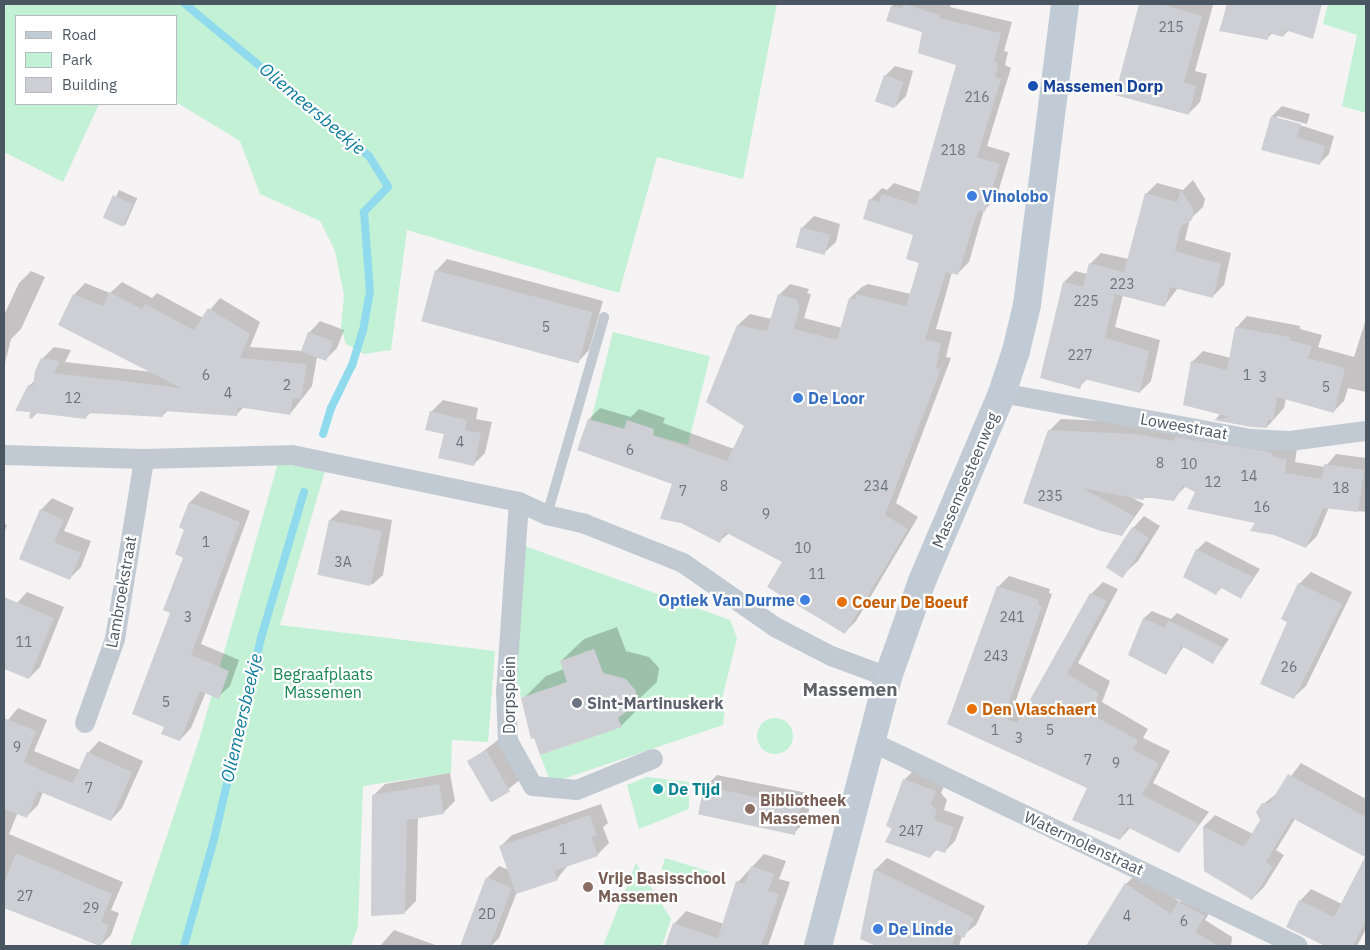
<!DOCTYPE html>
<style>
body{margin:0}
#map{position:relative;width:1370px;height:950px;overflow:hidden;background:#f5f3f3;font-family:"IBM Plex Sans",sans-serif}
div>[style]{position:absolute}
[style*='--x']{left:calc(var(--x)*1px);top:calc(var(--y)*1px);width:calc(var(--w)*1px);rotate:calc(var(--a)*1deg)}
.green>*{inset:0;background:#c3f1d5;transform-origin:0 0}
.round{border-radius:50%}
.shadow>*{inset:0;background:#0003;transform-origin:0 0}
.stream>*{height:8px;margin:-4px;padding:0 4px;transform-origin:4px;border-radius:4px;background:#90daee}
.building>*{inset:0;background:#cdcfd5;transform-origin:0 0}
.lane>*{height:10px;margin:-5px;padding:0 5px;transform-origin:5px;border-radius:5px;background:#c1cad2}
.street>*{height:20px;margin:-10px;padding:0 10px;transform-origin:10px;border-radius:10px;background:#c1cad2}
.secondary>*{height:28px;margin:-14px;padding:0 14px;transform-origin:14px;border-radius:14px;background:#c1cbd6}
.dots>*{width:14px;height:14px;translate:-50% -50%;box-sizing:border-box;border:2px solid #fff;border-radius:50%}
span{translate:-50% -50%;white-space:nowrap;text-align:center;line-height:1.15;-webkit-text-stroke:4.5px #fff;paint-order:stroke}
.number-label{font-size:14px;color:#6b747e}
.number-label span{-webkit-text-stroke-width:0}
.transit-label{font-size:16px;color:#164399;font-weight:700}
.left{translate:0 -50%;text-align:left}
.shop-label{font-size:16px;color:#366cbe;font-weight:700}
.right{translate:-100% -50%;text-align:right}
.street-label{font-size:16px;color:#4a5661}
.food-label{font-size:16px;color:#c56008;font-weight:700}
.park-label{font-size:16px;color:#17864f}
.worship-label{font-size:16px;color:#5b616d;font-weight:700}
.culture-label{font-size:16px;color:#0d838f;font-weight:700}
.education-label{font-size:16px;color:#785e54;font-weight:700}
.water-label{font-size:18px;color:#0c7c9b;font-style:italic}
.quarter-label{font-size:19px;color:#5f6368;font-weight:700}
.frame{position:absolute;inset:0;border:5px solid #4a5661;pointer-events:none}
.legend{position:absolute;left:15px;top:15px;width:162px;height:90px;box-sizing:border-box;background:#fff;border:1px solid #b7bbc0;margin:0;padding:6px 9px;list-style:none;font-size:15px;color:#4a5661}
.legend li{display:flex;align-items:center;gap:10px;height:25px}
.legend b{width:25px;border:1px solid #b7bbc0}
</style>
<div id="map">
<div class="green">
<i style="clip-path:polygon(4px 4px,777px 4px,743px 179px,657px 157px,619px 293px,407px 230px,391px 350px,364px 354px,346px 344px,341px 327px,344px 295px,335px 251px,320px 221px,260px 194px,240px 141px,176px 102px,176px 16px,16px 16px,16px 104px,99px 104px,63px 182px,4px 152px)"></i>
<i style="clip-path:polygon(1328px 4px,1366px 4px,1366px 113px,1342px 106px,1357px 35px,1323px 24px)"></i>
<i style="left:613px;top:332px;width:100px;height:91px;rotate:14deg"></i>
<i style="clip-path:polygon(278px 463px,325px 471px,280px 625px,495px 651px,488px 742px,452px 740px,451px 773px,363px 786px,358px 926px,351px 946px,130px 946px,199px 740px)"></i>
<i style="clip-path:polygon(522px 545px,730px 620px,737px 638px,720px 707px,725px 709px,723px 725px,551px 783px,540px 755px,621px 727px,616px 713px,629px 710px,636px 697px,630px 684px,608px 685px,594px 649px,584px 652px,568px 682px,521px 698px,512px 658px)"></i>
<i class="round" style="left:757px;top:718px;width:36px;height:36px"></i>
<i style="clip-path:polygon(647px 777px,689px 782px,689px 809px,639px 829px,627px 785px)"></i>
<i style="left:665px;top:858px;width:47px;height:12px;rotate:17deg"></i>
<i style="clip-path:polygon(636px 863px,671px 919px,662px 946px,603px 946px)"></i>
</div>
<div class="shadow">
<i style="clip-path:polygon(894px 4px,951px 4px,950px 7px,1012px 22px,1004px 51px,1008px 52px,1005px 65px,1011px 68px,987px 146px,1010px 153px,996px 199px,984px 210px,969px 262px,957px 274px,952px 272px,936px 329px,952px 332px,946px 357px,951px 358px,896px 503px,918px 517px,856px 621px,844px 633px,783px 561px,729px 533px,720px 541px,674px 483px,589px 419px,600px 408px,631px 417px,639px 409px,665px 418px,663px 423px,734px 449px,745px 426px,738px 325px,750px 314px,772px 319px,779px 295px,790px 284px,809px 289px,807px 293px,811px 294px,804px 318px,842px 328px,850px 298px,862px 287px,868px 284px,911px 294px,920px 262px,914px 234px,870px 200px,882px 188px,887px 190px,894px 183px,921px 192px,958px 64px,924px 31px,892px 6px)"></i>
<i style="clip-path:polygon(1141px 4px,1213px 5px,1195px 71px,1207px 74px,1200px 102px,1188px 114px,1116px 94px)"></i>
<i style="clip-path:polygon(1227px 4px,1300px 4px,1295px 24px,1283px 36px,1273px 33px,1267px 38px,1220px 30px)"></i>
<i style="clip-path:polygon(895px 66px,913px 71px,906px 96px,896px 106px,885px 76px)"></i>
<i style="clip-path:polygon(evenodd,1282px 106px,1310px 114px,1306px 127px,1334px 136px,1329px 154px,1319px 164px,1272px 116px,1282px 106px,1277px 116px,1307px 124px,1306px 127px,1277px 119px,1277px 116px)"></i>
<i style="clip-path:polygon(1193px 180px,1205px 199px,1203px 207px,1190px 219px,1185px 240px,1231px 253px,1224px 285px,1213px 296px,1178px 288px,1165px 305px,1123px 295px,1115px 327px,1160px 340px,1151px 381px,1140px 392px,1088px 378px,1079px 387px,1064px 282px,1075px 271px,1087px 274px,1090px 264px,1101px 253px,1129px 259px,1146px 194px,1157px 183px,1183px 190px)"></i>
<i style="left:119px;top:190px;width:20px;height:30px;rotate:24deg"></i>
<i style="clip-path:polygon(814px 216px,840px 224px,836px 242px,824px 253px,802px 228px)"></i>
<i style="clip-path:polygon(447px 259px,603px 301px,589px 350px,578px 362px,436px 271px)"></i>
<i style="clip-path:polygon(31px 271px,45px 277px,21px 329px,11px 339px,4px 367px,4px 315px,19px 283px)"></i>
<i style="clip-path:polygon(122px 282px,152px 298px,157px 293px,203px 318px,220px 298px,260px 322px,250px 347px,302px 351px,309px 333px,320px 321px,344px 330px,337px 348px,325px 360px,317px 357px,312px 386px,290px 414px,244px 407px,236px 415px,168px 410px,162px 416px,91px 412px,85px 418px,38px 412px,32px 418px,29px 386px,35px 380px,42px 359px,54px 347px,71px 350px,65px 362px,152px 372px,74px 295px,85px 283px,110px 293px)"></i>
<i style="clip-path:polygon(1247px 316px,1300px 326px,1300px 329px,1322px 335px,1318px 347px,1354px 357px,1366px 319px,1366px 392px,1348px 388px,1344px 401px,1333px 412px,1286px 398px,1284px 408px,1267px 427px,1216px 419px,1221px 413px,1192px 362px,1203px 351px,1231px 358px,1236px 328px)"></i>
<i style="clip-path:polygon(443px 400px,478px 408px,476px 419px,492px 422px,485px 453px,474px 464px,431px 412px)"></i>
<i style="clip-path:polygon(1061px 419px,1148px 423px,1297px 448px,1295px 462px,1325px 467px,1336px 454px,1366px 458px,1366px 512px,1329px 507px,1317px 536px,1306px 547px,1186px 486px,1173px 499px,1131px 497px,1144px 504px,1122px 535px,1024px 502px,1049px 431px)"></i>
<i style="clip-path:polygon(201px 491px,250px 511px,201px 644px,239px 660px,230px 686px,218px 697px,206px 692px,191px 728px,180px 740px,165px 726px,171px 613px,184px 557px,186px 529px,180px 527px,190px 502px)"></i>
<i style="clip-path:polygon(52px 498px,74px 508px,64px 531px,91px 541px,81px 567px,69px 579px,21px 558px,41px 510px)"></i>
<i style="clip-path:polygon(341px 510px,392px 520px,383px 575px,372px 585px,330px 520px)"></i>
<i style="clip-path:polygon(1144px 516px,1160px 526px,1138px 561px,1126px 572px,1133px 528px)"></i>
<i style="clip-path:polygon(4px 524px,7px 525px,4px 533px)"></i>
<i style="clip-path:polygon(1206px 541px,1260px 569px,1241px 597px,1222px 587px,1216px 594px,1197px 550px)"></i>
<i style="clip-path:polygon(1311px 572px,1352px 592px,1306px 686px,1294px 697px,1289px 621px,1282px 618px,1299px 584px)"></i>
<i style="clip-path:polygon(1009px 576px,1050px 589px,1049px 593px,1052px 594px,1014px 706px,1026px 711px,1091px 594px,1103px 582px,1118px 589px,1078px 663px,1110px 681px,1102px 702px,1148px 729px,1143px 738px,1170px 751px,1153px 783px,1209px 812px,1179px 852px,1131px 827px,1120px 839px,1089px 788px,949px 724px,998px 587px)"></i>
<i style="clip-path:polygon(27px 592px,64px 607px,40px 667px,29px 678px,4px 668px,4px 634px,17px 603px)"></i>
<i style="clip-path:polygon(1152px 611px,1171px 619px,1177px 613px,1229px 639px,1213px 662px,1184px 646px,1166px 673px,1130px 654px,1144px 618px)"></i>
<i style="clip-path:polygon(617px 627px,626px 651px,649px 657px,659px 668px,657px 682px,641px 697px,644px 703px,621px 726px,523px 699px,546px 676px,564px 669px,561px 661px,584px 639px)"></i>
<i style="clip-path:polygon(18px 708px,47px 720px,34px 751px,80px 770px,88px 753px,99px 741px,143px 761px,122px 808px,111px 820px,43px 792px,38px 805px,27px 816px,18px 812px,9px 834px,123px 882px,111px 910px,119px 913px,111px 935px,100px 946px,4px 907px,4px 725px)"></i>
<i style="clip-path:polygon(498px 740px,521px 779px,493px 801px,469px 762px)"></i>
<i style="clip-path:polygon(1301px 763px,1366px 799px,1366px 856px,1295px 819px,1276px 850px,1284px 855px,1264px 887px,1252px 899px,1205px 870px,1204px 826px,1215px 815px,1253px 834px,1262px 820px,1263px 804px,1279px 792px)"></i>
<i style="clip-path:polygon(915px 769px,946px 781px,941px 793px,947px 800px,944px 810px,964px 817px,955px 841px,945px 851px,937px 849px,930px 857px,888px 826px,905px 779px)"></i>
<i style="clip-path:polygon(450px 773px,455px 801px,443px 813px,418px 817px,416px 901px,404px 913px,373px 796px,385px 784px)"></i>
<i style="clip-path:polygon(717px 775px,812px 794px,807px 820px,795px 832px,705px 787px)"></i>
<i style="clip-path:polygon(601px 804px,608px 823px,603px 827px,609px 843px,597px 855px,568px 865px,557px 879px,517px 892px,499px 938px,491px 946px,479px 946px,463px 940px,487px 878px,499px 866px,509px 870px,500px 847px,512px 835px)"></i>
<i style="clip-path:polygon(764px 854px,786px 861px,779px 879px,790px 882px,768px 946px,666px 946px,674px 924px,686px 911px,724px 924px,738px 882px)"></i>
<i style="clip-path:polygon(1366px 857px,1366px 929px,1357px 946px,1328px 946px,1287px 926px,1300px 901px,1311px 889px,1342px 904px)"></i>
<i style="clip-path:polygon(887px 858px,985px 906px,976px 925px,962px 936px,959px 946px,879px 946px,862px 939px,875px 870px)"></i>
<i style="clip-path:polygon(1137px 873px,1180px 902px,1191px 892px,1215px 904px,1205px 920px,1232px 937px,1231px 946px,1100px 946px,1091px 940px,1126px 884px)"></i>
<i style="clip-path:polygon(394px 930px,438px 946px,380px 946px)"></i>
</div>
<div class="stream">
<i style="--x:185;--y:4;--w:239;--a:39.6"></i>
<i style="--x:369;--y:156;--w:36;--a:58"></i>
<i style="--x:388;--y:187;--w:35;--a:134"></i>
<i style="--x:364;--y:212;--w:79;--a:85.7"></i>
<i style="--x:370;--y:291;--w:40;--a:100"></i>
<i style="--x:363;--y:330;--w:37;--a:107"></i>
<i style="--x:352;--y:365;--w:48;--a:116"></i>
<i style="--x:331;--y:408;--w:27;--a:107"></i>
<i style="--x:184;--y:946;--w:111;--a:-74.3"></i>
<i style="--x:214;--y:839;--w:206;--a:-76.8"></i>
<i style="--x:261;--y:638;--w:152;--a:-73.6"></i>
</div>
<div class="building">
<i style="clip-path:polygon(904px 4px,940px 15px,939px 18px,1001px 33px,994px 62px,998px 63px,995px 77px,1001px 79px,977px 157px,1000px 164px,985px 212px,979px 210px,976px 216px,958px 275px,946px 272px,925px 340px,941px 343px,936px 368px,941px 369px,885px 515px,908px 529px,845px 634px,767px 587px,782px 562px,725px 532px,720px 543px,681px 523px,660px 519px,672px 484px,577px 450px,588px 419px,624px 429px,627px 420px,654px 429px,653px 435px,727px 461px,744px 426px,706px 402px,737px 325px,767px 331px,778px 294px,798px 300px,797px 304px,800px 305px,794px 329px,837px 340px,849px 298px,855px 299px,856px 294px,906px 306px,919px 263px,906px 259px,913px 235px,863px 219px,869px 199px,879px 202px,882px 194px,916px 205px,956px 65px,918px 53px,922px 32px,886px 21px,891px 6px,902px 8px)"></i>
<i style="clip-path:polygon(1139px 4px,1161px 4px,1202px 16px,1184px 82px,1196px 86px,1189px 115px,1115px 95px)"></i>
<i style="clip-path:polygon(1228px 4px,1322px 4px,1313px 39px,1285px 30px,1283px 37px,1269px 33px,1268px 40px,1219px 31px)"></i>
<i style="left:884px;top:75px;width:21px;height:28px;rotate:19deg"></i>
<i style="clip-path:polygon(1271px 116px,1301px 124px,1297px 137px,1325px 146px,1320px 165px,1261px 150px)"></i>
<i style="clip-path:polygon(1181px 190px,1194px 211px,1192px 220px,1181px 226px,1175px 251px,1221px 264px,1213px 298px,1170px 287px,1165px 307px,1115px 294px,1105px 338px,1149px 351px,1140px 393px,1084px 379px,1080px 389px,1040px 378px,1063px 282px,1083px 287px,1089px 263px,1124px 272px,1145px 193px,1177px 202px)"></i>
<i style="left:113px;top:195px;width:22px;height:25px;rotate:24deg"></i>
<i style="left:801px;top:227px;width:30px;height:21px;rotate:15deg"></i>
<i style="left:435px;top:270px;width:163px;height:53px;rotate:15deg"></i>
<i style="clip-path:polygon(109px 292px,142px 309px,145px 304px,194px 330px,208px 308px,250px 334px,240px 358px,307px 364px,301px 399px,293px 398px,290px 415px,237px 407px,237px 416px,163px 411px,163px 417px,87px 413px,86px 419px,35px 413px,32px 419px,29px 418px,30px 412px,15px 411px,28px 385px,33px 386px,35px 371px,41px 358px,60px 361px,54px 373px,181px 388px,58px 325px,73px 294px,103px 306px)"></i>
<i style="clip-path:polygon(1235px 327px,1290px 337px,1289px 340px,1312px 346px,1308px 358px,1345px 368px,1334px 413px,1277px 397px,1273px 420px,1268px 420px,1267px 428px,1252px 427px,1213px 420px,1230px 417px,1183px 405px,1191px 361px,1227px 370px)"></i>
<i style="left:308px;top:332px;width:27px;height:21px;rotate:20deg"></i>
<i style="clip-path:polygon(430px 411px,467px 420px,465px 430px,481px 433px,474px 466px,438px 458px,444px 434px,425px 430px)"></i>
<i style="clip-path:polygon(1048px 430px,1136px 434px,1174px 441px,1175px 437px,1270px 452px,1274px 457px,1287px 459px,1285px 473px,1322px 479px,1324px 464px,1364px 470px,1358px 512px,1323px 508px,1306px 548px,1274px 535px,1250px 531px,1255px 523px,1187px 509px,1195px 492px,1183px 486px,1174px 501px,1145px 497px,1143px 500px,1082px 488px,1134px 516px,1122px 536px,1101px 531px,1023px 503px)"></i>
<i style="clip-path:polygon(189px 502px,240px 522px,191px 655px,229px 671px,219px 699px,200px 691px,180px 741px,161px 734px,164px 727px,132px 714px,170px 613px,163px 610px,183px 558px,175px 554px,184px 530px,179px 527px)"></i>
<i style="clip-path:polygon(40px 509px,64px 520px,54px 542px,81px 553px,70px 580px,19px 559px)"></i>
<i style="left:329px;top:520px;width:54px;height:56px;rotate:12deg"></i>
<i style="left:1132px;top:527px;width:20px;height:48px;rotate:33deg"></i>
<i style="clip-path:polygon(1196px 549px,1253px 577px,1241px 599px,1220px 587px,1216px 595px,1183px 577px)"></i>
<i style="clip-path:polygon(1298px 583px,1342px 604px,1294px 699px,1260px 684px,1287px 622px,1281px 619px)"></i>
<i style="clip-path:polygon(997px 586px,1039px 600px,1038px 605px,1042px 606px,1004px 717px,1017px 723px,1090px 593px,1107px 601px,1067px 674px,1099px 693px,1091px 714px,1138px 740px,1133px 750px,1159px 763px,1142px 795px,1199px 824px,1179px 853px,1127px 827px,1120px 840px,1072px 820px,1087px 788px,947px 724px)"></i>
<i style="clip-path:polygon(4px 597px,54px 618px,29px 679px,4px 669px)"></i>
<i style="clip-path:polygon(1143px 618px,1165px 628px,1168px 620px,1222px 647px,1213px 664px,1182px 646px,1166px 675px,1128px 655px)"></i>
<i style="clip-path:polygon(594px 649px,603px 673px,626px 679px,636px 691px,634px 706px,618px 718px,622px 727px,540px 755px,534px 738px,531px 739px,521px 698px,567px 682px,560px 661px)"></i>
<i style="clip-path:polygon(4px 718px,36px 731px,24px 762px,43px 771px,73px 783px,87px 752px,132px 772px,111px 821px,38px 791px,27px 818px,4px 809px)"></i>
<i style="left:486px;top:750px;width:48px;height:22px;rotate:60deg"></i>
<i style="clip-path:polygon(1288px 774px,1366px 817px,1366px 920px,1353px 946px,1325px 946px,1286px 927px,1299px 900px,1334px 917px,1365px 857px,1292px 818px,1266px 862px,1273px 867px,1252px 900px,1204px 871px,1203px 826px,1242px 846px,1245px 845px,1260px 820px,1256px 812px,1262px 803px,1270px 803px)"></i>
<i style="clip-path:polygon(903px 779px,936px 791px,931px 804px,937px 811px,934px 820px,954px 827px,945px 853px,935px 850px,930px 858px,885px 842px,892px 828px,886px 826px)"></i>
<i style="clip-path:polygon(439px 784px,444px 814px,407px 820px,405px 914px,371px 916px,372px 795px)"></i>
<i style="left:704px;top:786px;width:99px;height:29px;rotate:12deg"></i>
<i style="clip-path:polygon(590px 815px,597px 836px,592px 837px,598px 856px,554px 871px,558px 880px,516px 894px,499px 846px)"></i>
<i style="clip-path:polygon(16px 853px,112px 894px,101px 922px,109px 925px,101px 946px,4px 908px,4px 884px)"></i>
<i style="clip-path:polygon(751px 866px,775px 874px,768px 891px,779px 894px,761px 946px,665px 946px,673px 923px,718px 938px,736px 881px,745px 884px)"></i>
<i style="clip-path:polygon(874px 869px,974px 918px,964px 938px,956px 934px,952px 946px,876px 946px,860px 939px)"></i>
<i style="clip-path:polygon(486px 877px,512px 888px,490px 946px,460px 946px)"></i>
<i style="clip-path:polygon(1125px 883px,1171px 914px,1178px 902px,1205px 916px,1195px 932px,1219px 946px,1086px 946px)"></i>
</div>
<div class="lane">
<i style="--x:547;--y:515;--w:206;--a:-73.9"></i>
</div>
<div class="street">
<i style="--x:1002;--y:393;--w:253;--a:10.5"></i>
<i style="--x:1251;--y:439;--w:39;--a:3"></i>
<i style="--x:1290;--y:441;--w:77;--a:-7.5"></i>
<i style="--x:4;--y:455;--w:140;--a:1.6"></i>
<i style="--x:144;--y:459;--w:148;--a:-1.5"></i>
<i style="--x:292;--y:455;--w:232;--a:11.7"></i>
<i style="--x:519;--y:502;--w:31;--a:25"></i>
<i style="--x:547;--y:515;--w:39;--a:13"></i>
<i style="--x:585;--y:524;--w:105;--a:21.7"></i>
<i style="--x:683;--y:563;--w:112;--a:34.8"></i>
<i style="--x:775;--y:627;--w:63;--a:27.4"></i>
<i style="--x:831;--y:656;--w:61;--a:20.2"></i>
<i style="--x:519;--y:502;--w:190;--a:93.9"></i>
<i style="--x:506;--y:692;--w:49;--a:87.7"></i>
<i style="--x:508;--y:741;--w:51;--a:60.9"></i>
<i style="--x:533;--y:786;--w:44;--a:5.2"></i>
<i style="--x:577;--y:790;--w:82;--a:-22.2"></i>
<i style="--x:85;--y:723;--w:89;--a:-70.3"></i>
<i style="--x:115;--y:639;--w:182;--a:-80.8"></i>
<i style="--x:870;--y:741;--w:474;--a:25.6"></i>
</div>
<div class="secondary">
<i style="--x:818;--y:946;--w:278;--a:-75.4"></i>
<i style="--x:888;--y:677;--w:102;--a:-70.5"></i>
<i style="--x:922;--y:581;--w:204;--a:-66.9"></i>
<i style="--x:1002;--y:393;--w:44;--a:-71.6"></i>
<i style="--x:1016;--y:351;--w:47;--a:-76.6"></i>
<i style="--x:1027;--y:305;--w:303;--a:-82.8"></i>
</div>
<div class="dots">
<i style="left:1033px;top:86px;background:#1a4fb4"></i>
<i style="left:972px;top:196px;background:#3f7fe0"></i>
<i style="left:798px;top:398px;background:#3f7fe0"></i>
<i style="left:805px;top:600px;background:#3f7fe0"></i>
<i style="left:842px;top:602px;background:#e8710a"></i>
<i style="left:577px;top:703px;background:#6b7280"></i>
<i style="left:972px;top:709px;background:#e8710a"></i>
<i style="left:658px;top:789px;background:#0f9aa8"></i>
<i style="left:750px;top:809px;background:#8d6e63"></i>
<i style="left:588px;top:887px;background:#8d6e63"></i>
<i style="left:878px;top:929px;background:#3f7fe0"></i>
</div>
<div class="number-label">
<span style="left:1171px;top:27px">215</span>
<span style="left:977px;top:97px">216</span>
<span style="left:953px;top:150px">218</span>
<span style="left:1122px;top:284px">223</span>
<span style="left:1086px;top:301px">225</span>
<span style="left:546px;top:327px">5</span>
<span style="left:1080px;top:355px">227</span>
<span style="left:206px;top:375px">6</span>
<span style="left:1247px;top:375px">1</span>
<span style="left:1263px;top:377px">3</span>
<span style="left:287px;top:385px">2</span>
<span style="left:1326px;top:387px">5</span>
<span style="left:228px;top:393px">4</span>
<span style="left:73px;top:398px">12</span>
<span style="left:460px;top:442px">4</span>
<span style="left:630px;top:450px">6</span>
<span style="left:1160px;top:463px">8</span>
<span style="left:1189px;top:464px">10</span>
<span style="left:1249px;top:476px">14</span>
<span style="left:1213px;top:482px">12</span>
<span style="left:724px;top:486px">8</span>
<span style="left:876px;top:486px">234</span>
<span style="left:1341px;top:488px">18</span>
<span style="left:683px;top:491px">7</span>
<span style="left:1050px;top:496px">235</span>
<span style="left:1262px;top:507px">16</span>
<span style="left:766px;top:514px">9</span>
<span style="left:206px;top:542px">1</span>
<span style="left:803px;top:548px">10</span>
<span style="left:343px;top:562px">3A</span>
<span style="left:817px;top:574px">11</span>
<span style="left:188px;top:617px">3</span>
<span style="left:1012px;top:617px">241</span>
<span style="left:24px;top:642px">11</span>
<span style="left:996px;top:656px">243</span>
<span style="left:1289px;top:667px">26</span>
<span style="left:166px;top:702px">5</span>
<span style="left:995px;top:730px">1</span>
<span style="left:1050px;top:730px">5</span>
<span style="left:1019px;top:738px">3</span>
<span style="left:17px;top:747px">9</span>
<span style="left:1088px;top:760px">7</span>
<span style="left:1116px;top:763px">9</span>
<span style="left:89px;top:788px">7</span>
<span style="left:1126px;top:800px">11</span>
<span style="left:911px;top:831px">247</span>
<span style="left:563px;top:849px">1</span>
<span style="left:25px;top:896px">27</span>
<span style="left:91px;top:908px">29</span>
<span style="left:487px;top:914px">2D</span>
<span style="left:1127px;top:916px">4</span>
<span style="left:1184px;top:921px">6</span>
</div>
<div class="transit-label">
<span class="left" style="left:1043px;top:86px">Massemen Dorp</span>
</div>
<div class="shop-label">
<span class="left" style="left:982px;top:196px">Vinolobo</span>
<span class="left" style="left:808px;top:398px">De Loor</span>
<span class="right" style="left:795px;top:600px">Optiek Van Durme</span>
<span class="left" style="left:888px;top:929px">De Linde</span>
</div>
<div class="street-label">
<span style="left:1184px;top:426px;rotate:10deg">Loweestraat</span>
<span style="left:965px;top:480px;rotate:-67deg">Massemsesteenweg</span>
<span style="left:121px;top:592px;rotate:-80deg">Lambroekstraat</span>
<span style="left:509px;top:695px;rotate:-90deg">Dorpsplein</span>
<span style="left:1084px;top:843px;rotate:25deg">Watermolenstraat</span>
</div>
<div class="food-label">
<span class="left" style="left:852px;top:602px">Coeur De Boeuf</span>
<span class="left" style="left:982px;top:709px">Den Vlaschaert</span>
</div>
<div class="park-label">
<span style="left:323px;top:683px">Begraafplaats<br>Massemen</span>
</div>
<div class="worship-label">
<span class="left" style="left:587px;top:703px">Sint-Martinuskerk</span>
</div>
<div class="culture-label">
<span class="left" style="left:668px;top:789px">De Tijd</span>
</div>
<div class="education-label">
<span class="left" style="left:760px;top:809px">Bibliotheek<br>Massemen</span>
<span class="left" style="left:598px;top:887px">Vrije Basisschool<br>Massemen</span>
</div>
<div class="water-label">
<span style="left:312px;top:109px;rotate:40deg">Oliemeersbeekje</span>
<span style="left:242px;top:718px;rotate:-77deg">Oliemeersbeekje</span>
</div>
<div class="quarter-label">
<span style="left:850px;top:690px">Massemen</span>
</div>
<div class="frame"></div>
<ul class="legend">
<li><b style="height:6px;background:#c1cbd6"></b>Road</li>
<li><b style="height:14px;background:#c3f1d5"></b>Park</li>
<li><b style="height:14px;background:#cdcfd5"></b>Building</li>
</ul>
</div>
